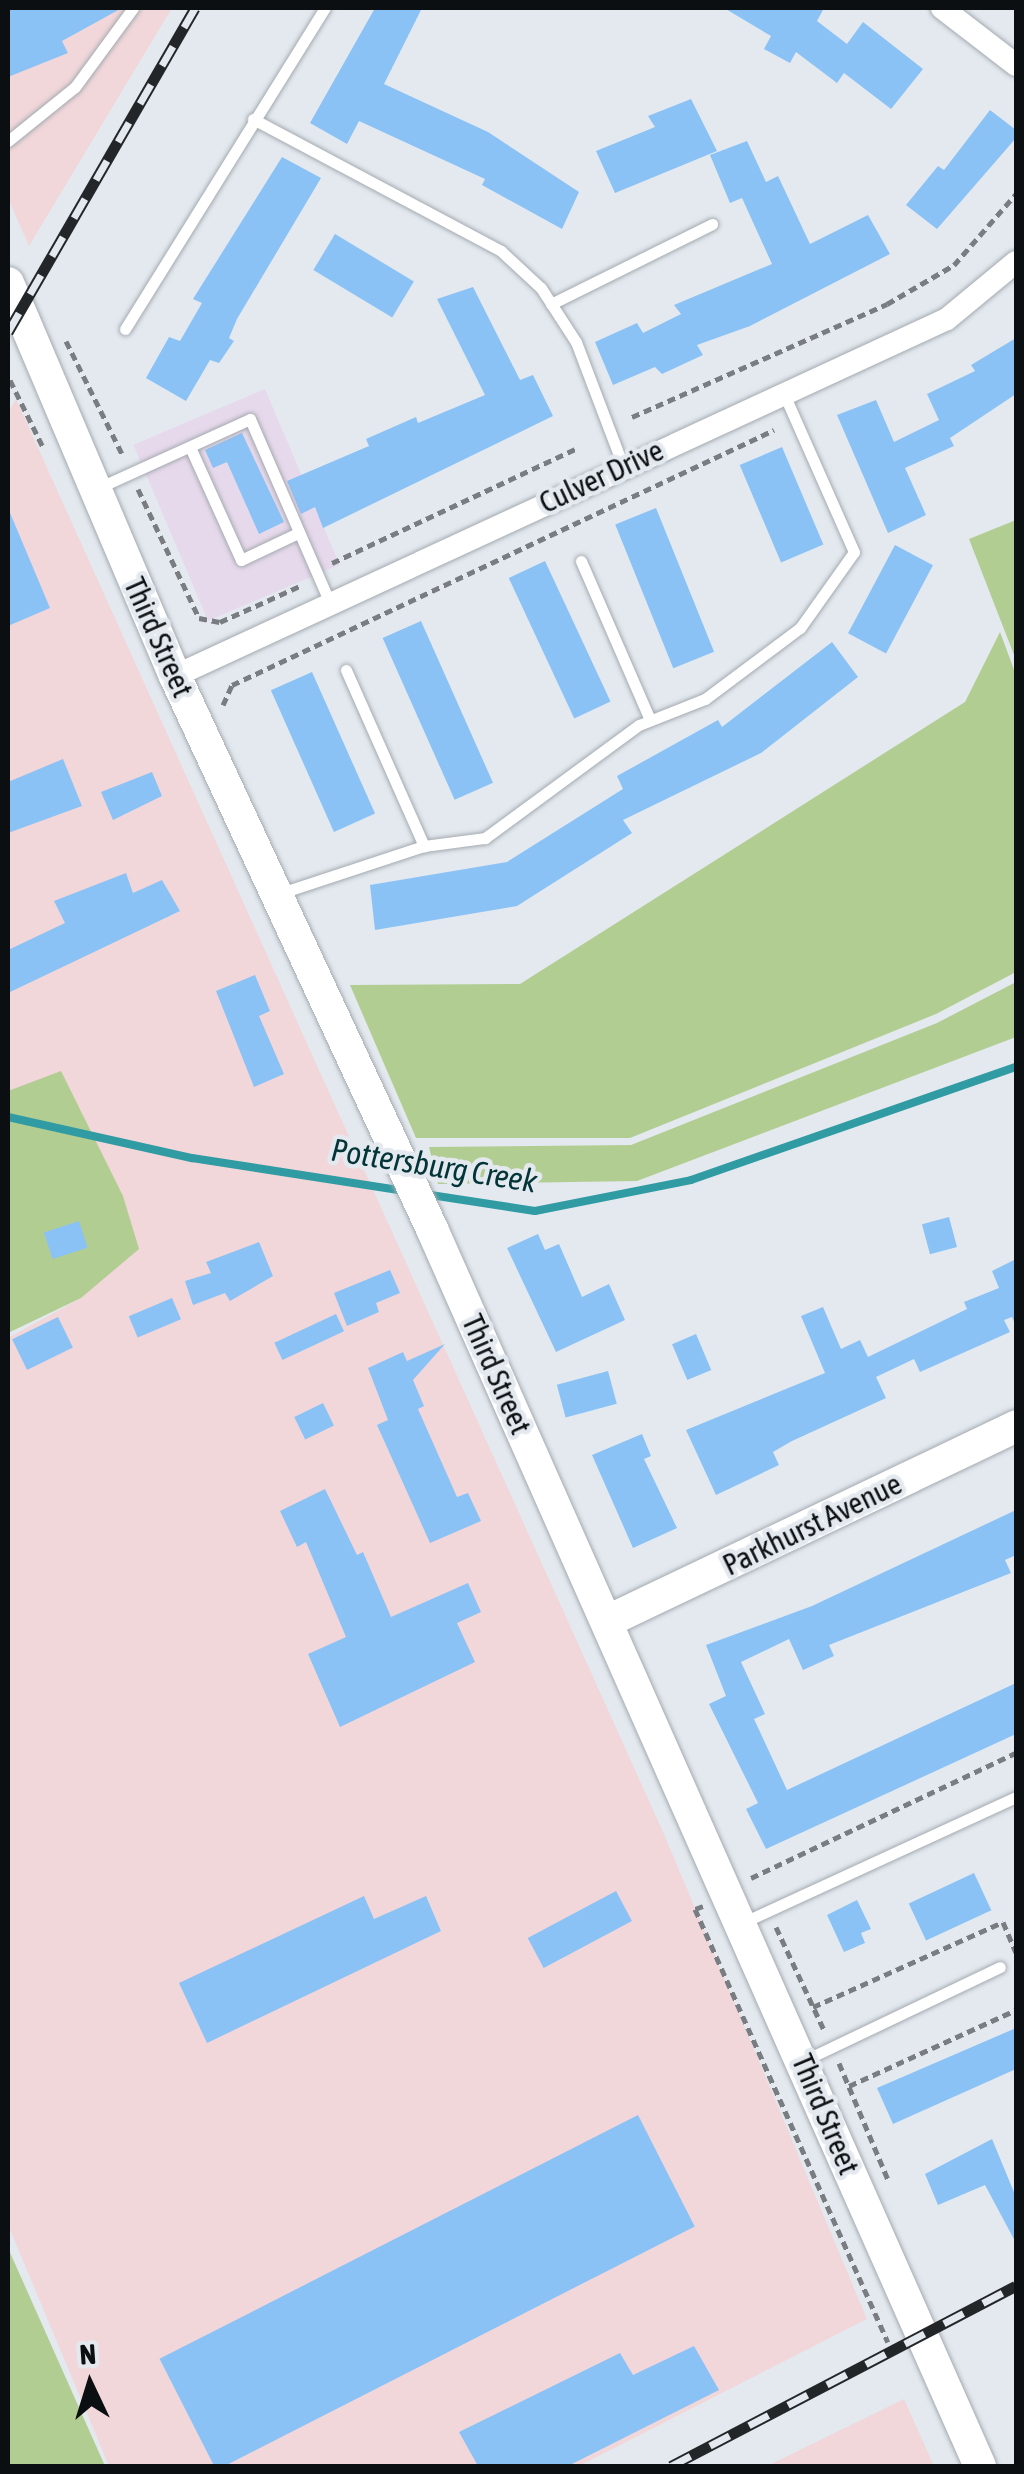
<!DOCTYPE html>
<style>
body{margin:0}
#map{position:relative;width:1024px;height:2474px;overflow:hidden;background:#e3e9ef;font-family:"Asap Condensed",sans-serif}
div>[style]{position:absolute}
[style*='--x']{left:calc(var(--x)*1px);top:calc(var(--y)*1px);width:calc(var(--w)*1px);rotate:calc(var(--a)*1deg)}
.commercial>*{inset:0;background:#e7d9ec;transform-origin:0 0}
.industrial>*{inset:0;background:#f1d7da}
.green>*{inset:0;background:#b2cd91}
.stream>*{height:8px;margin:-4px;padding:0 4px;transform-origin:4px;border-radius:4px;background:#319ba3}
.building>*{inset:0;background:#8bc2f6;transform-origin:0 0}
.path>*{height:5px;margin-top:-2.5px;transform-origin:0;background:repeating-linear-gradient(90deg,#797d81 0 8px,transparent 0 13px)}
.roads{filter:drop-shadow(0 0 2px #a4aab0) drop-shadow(0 0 2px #a4aab0)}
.lane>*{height:11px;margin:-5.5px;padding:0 5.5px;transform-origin:5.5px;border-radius:5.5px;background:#fff}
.street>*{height:22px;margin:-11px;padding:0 11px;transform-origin:11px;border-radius:11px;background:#fff}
.secondary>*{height:32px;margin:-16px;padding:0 16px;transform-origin:16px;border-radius:16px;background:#fff}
.rail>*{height:11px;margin-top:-5.5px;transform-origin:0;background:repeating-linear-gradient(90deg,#e3e9ef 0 22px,#232629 0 44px);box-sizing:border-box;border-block:2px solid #232629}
span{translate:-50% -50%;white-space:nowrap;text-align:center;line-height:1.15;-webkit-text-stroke:9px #e3e9ef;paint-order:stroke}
.street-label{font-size:30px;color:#0c0f11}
.water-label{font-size:32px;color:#023438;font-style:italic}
.frame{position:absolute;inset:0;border:10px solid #0c0f11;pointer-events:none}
.north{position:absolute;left:40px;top:2334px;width:100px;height:100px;-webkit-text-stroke:8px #e3e9ef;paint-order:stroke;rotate:356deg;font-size:28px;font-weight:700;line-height:40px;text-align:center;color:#0c0f11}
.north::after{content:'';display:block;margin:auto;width:35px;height:45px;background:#0c0f11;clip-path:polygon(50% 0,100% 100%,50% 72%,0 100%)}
</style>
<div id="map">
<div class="commercial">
<i style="left:265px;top:389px;width:191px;height:143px;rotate:67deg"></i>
</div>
<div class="industrial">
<i style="clip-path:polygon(8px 8px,172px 8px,29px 246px,8px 198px)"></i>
<i style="clip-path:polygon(16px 399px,664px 1834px,867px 2319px,579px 2466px,109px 2466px,8px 2225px,8px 1338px,81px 1298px,61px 1072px,8px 1091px,8px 413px)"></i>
<i style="clip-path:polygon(904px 2399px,934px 2466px,767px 2466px)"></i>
</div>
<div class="green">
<i style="clip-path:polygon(1016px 520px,1016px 660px,969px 539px)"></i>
<i style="clip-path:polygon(1000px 632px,1016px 675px,1016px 972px,936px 1014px,630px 1138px,416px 1138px,350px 985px,520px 984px,965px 702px)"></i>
<i style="clip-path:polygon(1016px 982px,1016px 1037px,637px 1181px,438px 1184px,429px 1147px,631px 1145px,937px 1023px)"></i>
<i style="clip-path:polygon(61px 1071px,123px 1196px,139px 1249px,81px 1298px,8px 1333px,8px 1091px)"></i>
<i style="clip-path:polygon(8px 2248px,105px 2466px,8px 2466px)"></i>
</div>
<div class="stream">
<i style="--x:8;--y:1117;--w:189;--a:12.6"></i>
<i style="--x:192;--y:1158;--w:217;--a:8.8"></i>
<i style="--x:424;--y:1194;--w:112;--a:8.7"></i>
<i style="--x:535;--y:1211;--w:159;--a:-11.2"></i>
<i style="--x:691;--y:1180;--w:344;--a:-19.2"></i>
</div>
<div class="building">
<i style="clip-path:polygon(8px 8px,122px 8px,62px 41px,68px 53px,8px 77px)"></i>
<i style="clip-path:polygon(375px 8px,422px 8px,384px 84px,488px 132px,579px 192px,562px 229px,482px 185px,485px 179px,359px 121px,347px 144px,310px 123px)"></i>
<i style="clip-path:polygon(724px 8px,824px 8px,817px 21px,847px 44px,863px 22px,923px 69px,891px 109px,844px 73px,837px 83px,796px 52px,790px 63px,764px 49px,771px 36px)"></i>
<i style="clip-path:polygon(691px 99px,717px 151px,615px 193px,596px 151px,655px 127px,648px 116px)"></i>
<i style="clip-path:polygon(990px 110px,1016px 130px,1016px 138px,937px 229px,906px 205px,938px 166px,944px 170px)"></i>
<i style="clip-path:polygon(747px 141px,766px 182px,778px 176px,810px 244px,868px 215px,890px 254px,750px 326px,697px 345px,703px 355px,662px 374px,655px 367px,613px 385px,595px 342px,637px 323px,643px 333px,681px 314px,674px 305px,772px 264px,742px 198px,730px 203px,710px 155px)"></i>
<i style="clip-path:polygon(282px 157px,321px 178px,237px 319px,229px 338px,234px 341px,219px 363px,210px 360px,186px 401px,146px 378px,169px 337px,180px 341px,202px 303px,193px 299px)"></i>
<i style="left:335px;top:234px;width:92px;height:42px;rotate:31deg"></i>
<i style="clip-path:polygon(473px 287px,520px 380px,533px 375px,553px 416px,323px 528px,315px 507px,301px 514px,287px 481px,369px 446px,366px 439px,416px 417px,418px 423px,485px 395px,437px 299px)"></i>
<i style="clip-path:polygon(1016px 338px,1016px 394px,950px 438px,954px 446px,905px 468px,926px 515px,888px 533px,837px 415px,876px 400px,894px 442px,939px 420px,927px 394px,975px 371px,971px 365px)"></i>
<i style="clip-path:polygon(242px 433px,284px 522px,259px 534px,227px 462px,213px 468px,205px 450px)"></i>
<i style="left:782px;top:447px;width:106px;height:46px;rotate:67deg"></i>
<i style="clip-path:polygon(8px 508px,50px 608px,8px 626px)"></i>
<i style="left:656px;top:508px;width:155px;height:44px;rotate:68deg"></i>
<i style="left:895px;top:545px;width:43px;height:100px;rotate:28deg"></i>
<i style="left:545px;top:561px;width:155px;height:40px;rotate:65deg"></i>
<i style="left:421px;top:621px;width:177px;height:42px;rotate:66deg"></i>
<i style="clip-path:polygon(832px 642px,858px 677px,761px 753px,623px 820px,632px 833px,517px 906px,375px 930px,370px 885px,507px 862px,623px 789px,617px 776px,718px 720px,722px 727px)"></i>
<i style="left:312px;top:672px;width:155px;height:45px;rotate:66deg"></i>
<i style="clip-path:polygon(63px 759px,82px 806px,8px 833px,8px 782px)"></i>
<i style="clip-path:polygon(152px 772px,162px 796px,113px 820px,101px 792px)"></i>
<i style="clip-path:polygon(126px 873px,133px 893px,162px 880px,180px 911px,8px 993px,8px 950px,65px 923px,54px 901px)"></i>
<i style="clip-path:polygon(255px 975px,270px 1011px,259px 1016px,284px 1074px,254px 1087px,216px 991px)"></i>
<i style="left:949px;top:1217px;width:31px;height:28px;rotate:75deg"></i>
<i style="left:79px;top:1221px;width:28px;height:37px;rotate:72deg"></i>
<i style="clip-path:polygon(538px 1234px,545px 1250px,559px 1244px,582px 1297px,609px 1284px,625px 1320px,556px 1352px,507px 1248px)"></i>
<i style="clip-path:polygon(259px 1242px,273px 1276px,230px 1301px,225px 1293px,193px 1305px,185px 1281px,211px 1273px,206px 1262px)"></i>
<i style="clip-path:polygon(1016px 1259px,1016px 1326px,1012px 1317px,1004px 1320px,1010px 1332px,920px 1372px,914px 1359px,876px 1377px,886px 1398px,792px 1441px,773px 1452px,779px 1465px,716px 1495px,686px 1430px,825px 1373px,801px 1316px,823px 1307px,841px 1349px,860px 1340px,868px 1357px,967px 1309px,964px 1302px,999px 1288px,992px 1271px)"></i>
<i style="clip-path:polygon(390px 1270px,400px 1293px,376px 1303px,379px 1312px,347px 1326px,334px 1293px)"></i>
<i style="left:172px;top:1298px;width:23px;height:47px;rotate:67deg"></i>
<i style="left:336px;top:1314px;width:19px;height:68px;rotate:65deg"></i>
<i style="left:58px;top:1317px;width:34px;height:51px;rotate:64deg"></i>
<i style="left:696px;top:1334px;width:39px;height:26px;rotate:67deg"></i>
<i style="clip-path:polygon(445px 1344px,413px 1380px,424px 1406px,418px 1409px,457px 1497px,468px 1493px,481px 1521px,430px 1543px,377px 1425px,388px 1420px,368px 1368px,403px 1352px,407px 1361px)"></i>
<i style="left:608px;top:1371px;width:34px;height:53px;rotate:75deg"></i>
<i style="left:323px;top:1403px;width:25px;height:32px;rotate:64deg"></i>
<i style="clip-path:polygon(642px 1434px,651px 1456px,644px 1459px,677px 1528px,633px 1548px,592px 1455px)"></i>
<i style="clip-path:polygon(325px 1489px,357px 1555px,363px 1552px,391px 1617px,468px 1583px,481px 1612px,457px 1623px,475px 1662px,340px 1727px,308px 1654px,346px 1637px,306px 1542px,297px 1547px,280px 1511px)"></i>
<i style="clip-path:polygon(1016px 1510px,1016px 1555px,1005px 1560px,1011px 1573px,829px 1645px,834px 1656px,803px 1670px,789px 1639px,741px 1662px,765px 1714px,754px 1719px,787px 1790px,1016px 1683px,1016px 1734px,766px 1849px,746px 1809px,758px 1803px,709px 1704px,726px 1696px,706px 1645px,812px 1606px)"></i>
<i style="left:974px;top:1873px;width:41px;height:72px;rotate:65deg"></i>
<i style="left:616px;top:1891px;width:34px;height:100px;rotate:62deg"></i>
<i style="clip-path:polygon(364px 1896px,374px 1919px,426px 1896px,441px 1931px,207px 2043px,179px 1983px)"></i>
<i style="clip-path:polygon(857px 1900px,871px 1929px,861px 1933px,865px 1943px,844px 1952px,827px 1915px)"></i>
<i style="clip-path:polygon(1016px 2028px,1016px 2069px,893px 2124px,877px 2088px)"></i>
<i style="left:638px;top:2115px;width:125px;height:537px;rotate:63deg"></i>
<i style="clip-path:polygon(992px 2139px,1016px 2197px,1016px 2243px,985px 2185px,938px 2205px,925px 2174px)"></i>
<i style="clip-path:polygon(694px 2346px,719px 2390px,568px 2466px,478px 2466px,459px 2432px,620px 2353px,633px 2375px)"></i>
</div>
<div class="path">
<i style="--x:66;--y:341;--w:128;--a:63.6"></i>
<i style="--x:10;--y:380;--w:77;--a:63.8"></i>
<i style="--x:632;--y:417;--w:279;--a:-23.9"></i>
<i style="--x:887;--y:304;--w:78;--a:-30.2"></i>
<i style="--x:954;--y:265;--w:94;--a:-48.9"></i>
<i style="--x:138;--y:489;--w:143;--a:64.7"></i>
<i style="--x:199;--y:618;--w:21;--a:11"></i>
<i style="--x:220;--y:622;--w:90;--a:-24.3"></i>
<i style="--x:332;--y:563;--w:271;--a:-25.1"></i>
<i style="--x:223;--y:705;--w:22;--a:-66"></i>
<i style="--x:232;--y:685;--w:599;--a:-25.2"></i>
<i style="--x:751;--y:1878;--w:293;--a:-25.3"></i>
<i style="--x:703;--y:1906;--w:9;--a:159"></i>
<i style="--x:695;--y:1909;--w:474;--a:66"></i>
<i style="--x:776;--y:1927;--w:114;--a:65"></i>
<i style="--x:813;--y:2007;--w:208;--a:-24.1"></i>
<i style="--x:1003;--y:1922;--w:33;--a:67"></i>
<i style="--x:839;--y:2063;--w:129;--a:67.2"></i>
<i style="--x:849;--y:2086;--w:183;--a:-24.5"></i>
</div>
<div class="roads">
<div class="lane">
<i style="--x:253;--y:119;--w:281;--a:28"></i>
<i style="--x:501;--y:251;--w:54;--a:42.8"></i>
<i style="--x:541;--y:288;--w:64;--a:57.1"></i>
<i style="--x:576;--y:342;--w:133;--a:69.2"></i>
<i style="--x:8;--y:141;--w:86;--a:-38.9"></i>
<i style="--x:75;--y:87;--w:98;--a:-53.7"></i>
<i style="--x:551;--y:304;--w:180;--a:-26.4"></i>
<i style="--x:125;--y:329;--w:378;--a:-58.1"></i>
<i style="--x:190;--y:447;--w:124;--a:65.7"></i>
<i style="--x:241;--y:560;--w:63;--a:-25.3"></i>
<i style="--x:98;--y:488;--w:167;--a:-24.4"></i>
<i style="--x:250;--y:419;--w:201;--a:66.5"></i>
<i style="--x:581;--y:561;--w:173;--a:66.5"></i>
<i style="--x:346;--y:670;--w:193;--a:66.1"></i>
<i style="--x:281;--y:893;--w:151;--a:-18.2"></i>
<i style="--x:424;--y:846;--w:62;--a:-7.5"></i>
<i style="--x:485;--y:838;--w:191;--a:-36.3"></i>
<i style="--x:639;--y:725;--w:71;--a:-21.5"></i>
<i style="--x:705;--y:699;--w:119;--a:-36.8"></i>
<i style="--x:800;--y:628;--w:93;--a:-54.6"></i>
<i style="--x:854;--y:552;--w:175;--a:-113.9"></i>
<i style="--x:742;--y:1923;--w:302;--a:-24.7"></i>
<i style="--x:803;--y:2061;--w:218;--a:-25.5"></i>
</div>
<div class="street">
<i style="--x:942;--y:8;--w:93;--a:37.6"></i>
<i style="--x:175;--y:676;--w:851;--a:-24.82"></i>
<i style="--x:947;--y:319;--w:89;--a:-39.6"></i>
</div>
<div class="secondary">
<i style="--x:8;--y:283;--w:427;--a:67"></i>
<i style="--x:175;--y:676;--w:610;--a:65.07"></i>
<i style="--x:432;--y:1229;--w:1353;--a:66.11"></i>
<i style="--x:608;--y:1621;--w:452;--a:-25.5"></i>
</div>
</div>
<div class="rail">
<i style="--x:8;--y:332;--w:374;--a:-60"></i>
<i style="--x:671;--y:2466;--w:389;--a:-27.6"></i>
</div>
<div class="street-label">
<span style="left:601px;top:476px;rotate:-25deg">Culver Drive</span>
<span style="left:159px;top:637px;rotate:66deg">Third Street</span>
<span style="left:497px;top:1374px;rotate:66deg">Third Street</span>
<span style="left:812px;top:1524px;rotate:-26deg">Parkhurst Avenue</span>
<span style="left:826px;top:2114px;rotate:67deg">Third Street</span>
</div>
<div class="water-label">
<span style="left:434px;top:1166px;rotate:9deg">Pottersburg Creek</span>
</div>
<div class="frame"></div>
<div class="north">N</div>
</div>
